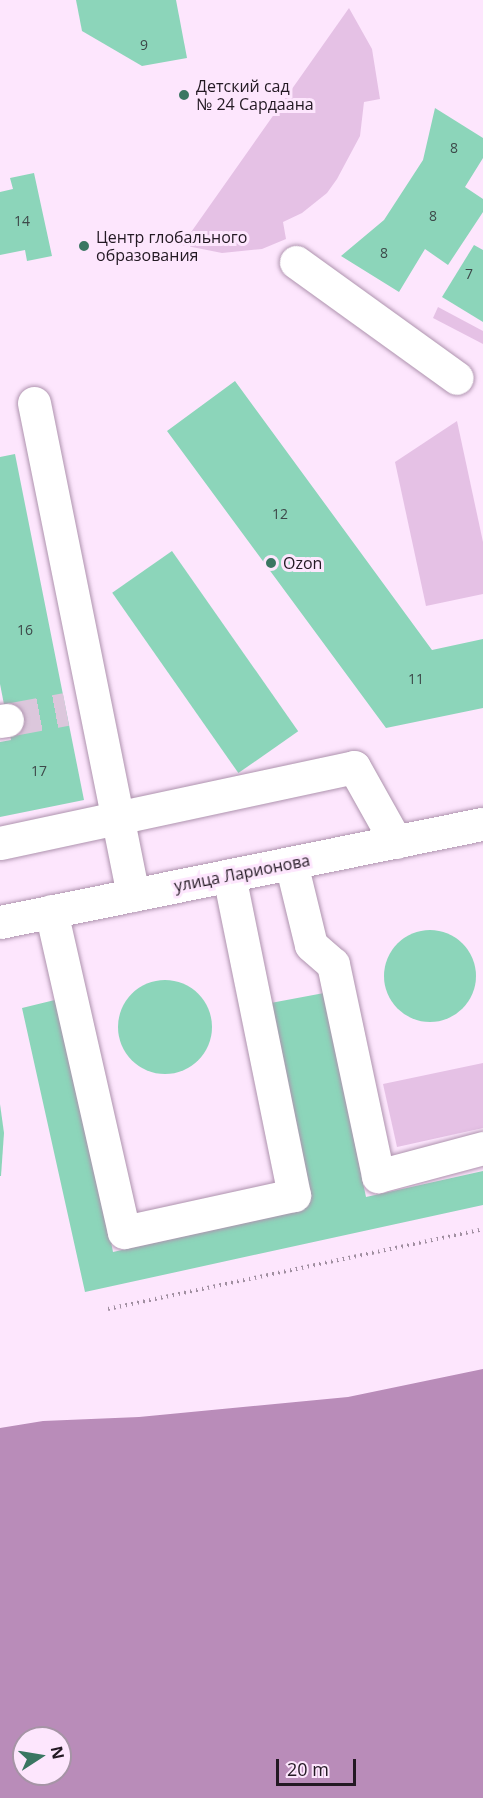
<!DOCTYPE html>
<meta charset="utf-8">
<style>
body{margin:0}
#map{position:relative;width:483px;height:1798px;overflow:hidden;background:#fde6fd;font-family:"Open Sans",sans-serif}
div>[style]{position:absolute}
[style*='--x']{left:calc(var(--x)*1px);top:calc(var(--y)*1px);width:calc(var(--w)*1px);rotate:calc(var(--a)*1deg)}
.green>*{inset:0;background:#e5c1e5}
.water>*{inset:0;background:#b98cb9}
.building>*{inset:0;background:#8cd5ba;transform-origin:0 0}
.round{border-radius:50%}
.minor-tunnel>*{height:33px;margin-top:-16.5px;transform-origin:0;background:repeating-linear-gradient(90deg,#dcc7dc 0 33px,transparent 0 49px)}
.path>*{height:4px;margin-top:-2px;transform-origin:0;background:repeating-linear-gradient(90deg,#a18fa1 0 1.5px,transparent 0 6px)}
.roads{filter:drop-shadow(0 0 2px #ae93ae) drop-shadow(0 0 2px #ae93ae)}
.minor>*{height:33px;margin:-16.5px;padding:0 16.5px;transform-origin:16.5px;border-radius:16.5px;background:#fff}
.dots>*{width:16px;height:16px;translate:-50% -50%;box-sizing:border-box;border:3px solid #fde6fd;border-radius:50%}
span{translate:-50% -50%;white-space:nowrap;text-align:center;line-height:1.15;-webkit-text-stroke:6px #fde6fd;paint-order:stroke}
.number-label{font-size:14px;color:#3d4849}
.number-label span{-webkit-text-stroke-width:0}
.poi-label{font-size:16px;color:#231923}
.left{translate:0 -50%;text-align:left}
.street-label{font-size:16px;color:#231923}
.north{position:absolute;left:12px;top:1726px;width:60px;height:60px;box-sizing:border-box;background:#fde6fd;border:2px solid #a694a6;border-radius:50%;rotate:78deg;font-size:16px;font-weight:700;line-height:24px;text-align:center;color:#231923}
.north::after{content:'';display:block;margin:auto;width:21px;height:27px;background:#3a7662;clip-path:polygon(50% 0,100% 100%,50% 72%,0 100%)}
.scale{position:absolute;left:276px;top:1759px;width:80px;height:27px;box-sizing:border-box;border:3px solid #231923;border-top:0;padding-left:8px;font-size:18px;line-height:21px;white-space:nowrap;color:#231923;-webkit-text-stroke:4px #fde6fd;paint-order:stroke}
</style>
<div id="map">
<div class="green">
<i style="clip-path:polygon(349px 8px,372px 49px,380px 99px,364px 102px,360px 136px,337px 179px,327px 193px,302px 213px,283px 222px,286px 239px,262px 249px,222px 253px,182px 245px)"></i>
<i style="clip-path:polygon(438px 307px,483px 331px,483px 344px,433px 318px)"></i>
<i style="clip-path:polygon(457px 421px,483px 542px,483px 594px,426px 606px,395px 462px)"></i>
<i style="clip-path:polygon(483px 1063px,483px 1128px,397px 1147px,383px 1084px)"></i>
</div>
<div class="water">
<i style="clip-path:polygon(evenodd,483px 1369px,483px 1798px,0 1798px,0 1428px,43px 1421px,139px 1417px,348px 1397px,483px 1369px,24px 1738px,60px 1738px,60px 1774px,24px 1774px,24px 1738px)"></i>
</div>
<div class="building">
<i style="clip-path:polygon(76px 0,176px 0,187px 58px,142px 66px,82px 31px)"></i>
<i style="clip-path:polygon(435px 108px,483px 138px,483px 158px,465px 187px,483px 199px,483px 212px,448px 265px,425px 249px,399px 292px,341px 256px,384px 220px,423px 160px)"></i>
<i style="clip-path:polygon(34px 173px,52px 256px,27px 261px,25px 250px,0 255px,0 192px,13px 189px,10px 178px)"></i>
<i style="clip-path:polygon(474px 245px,483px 250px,483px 322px,442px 297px)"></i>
<i style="clip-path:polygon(235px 381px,432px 650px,483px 639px,483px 708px,386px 728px,167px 431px)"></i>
<i style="clip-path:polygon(15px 454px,84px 800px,0 817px,0 742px,11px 740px,0 684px,0 457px)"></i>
<i style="left:172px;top:551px;width:220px;height:73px;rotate:55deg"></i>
<i class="round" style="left:384px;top:930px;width:92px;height:92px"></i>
<i class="round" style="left:118px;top:980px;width:94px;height:94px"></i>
<i style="clip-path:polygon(324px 993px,366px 1197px,483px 1171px,483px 1205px,85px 1292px,22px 1008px,63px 998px,113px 1252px,302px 1210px,260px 1005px)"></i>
<i style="clip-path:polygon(0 1104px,4px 1133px,1px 1176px,0 1176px)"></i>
</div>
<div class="minor-tunnel">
<i style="--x:7;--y:720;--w:60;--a:-10.6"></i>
</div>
<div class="path">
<i style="--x:108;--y:1309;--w:383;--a:-12"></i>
</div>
<div class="roads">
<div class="minor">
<i style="--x:296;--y:262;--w:198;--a:35.8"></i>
<i style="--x:34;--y:403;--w:502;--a:78.62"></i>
<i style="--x:0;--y:721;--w:7;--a:-8"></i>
<i style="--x:0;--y:843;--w:362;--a:-12.1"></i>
<i style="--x:354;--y:767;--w:86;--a:60.8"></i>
<i style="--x:291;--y:863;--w:84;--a:76.3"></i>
<i style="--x:311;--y:945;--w:29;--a:41"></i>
<i style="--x:333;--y:964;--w:217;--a:78"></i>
<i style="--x:378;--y:1176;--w:109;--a:-14.9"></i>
<i style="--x:51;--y:911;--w:329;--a:77.2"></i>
<i style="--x:124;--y:1232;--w:174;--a:-12.3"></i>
<i style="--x:294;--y:1195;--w:326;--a:-101.5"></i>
<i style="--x:0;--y:922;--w:493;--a:-11.5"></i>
</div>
</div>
<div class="dots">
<i style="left:184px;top:95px;background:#3a7662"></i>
<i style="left:84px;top:246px;background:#3a7662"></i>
<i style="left:271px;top:563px;background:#3a7662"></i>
</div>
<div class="number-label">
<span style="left:144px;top:45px">9</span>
<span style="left:454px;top:148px">8</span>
<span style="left:433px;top:216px">8</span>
<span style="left:22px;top:221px">14</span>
<span style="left:384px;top:253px">8</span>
<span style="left:469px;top:274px">7</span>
<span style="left:280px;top:514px">12</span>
<span style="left:25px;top:630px">16</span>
<span style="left:416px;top:679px">11</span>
<span style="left:39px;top:771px">17</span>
</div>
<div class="poi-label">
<span class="left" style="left:196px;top:95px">Детский сад<br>№ 24 Сардаана</span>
<span class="left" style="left:96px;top:246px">Центр глобального<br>образования</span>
<span class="left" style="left:283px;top:563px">Ozon</span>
</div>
<div class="street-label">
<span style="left:242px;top:873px;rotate:-11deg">улица Ларионова</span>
</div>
<div class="north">N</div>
<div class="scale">20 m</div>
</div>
